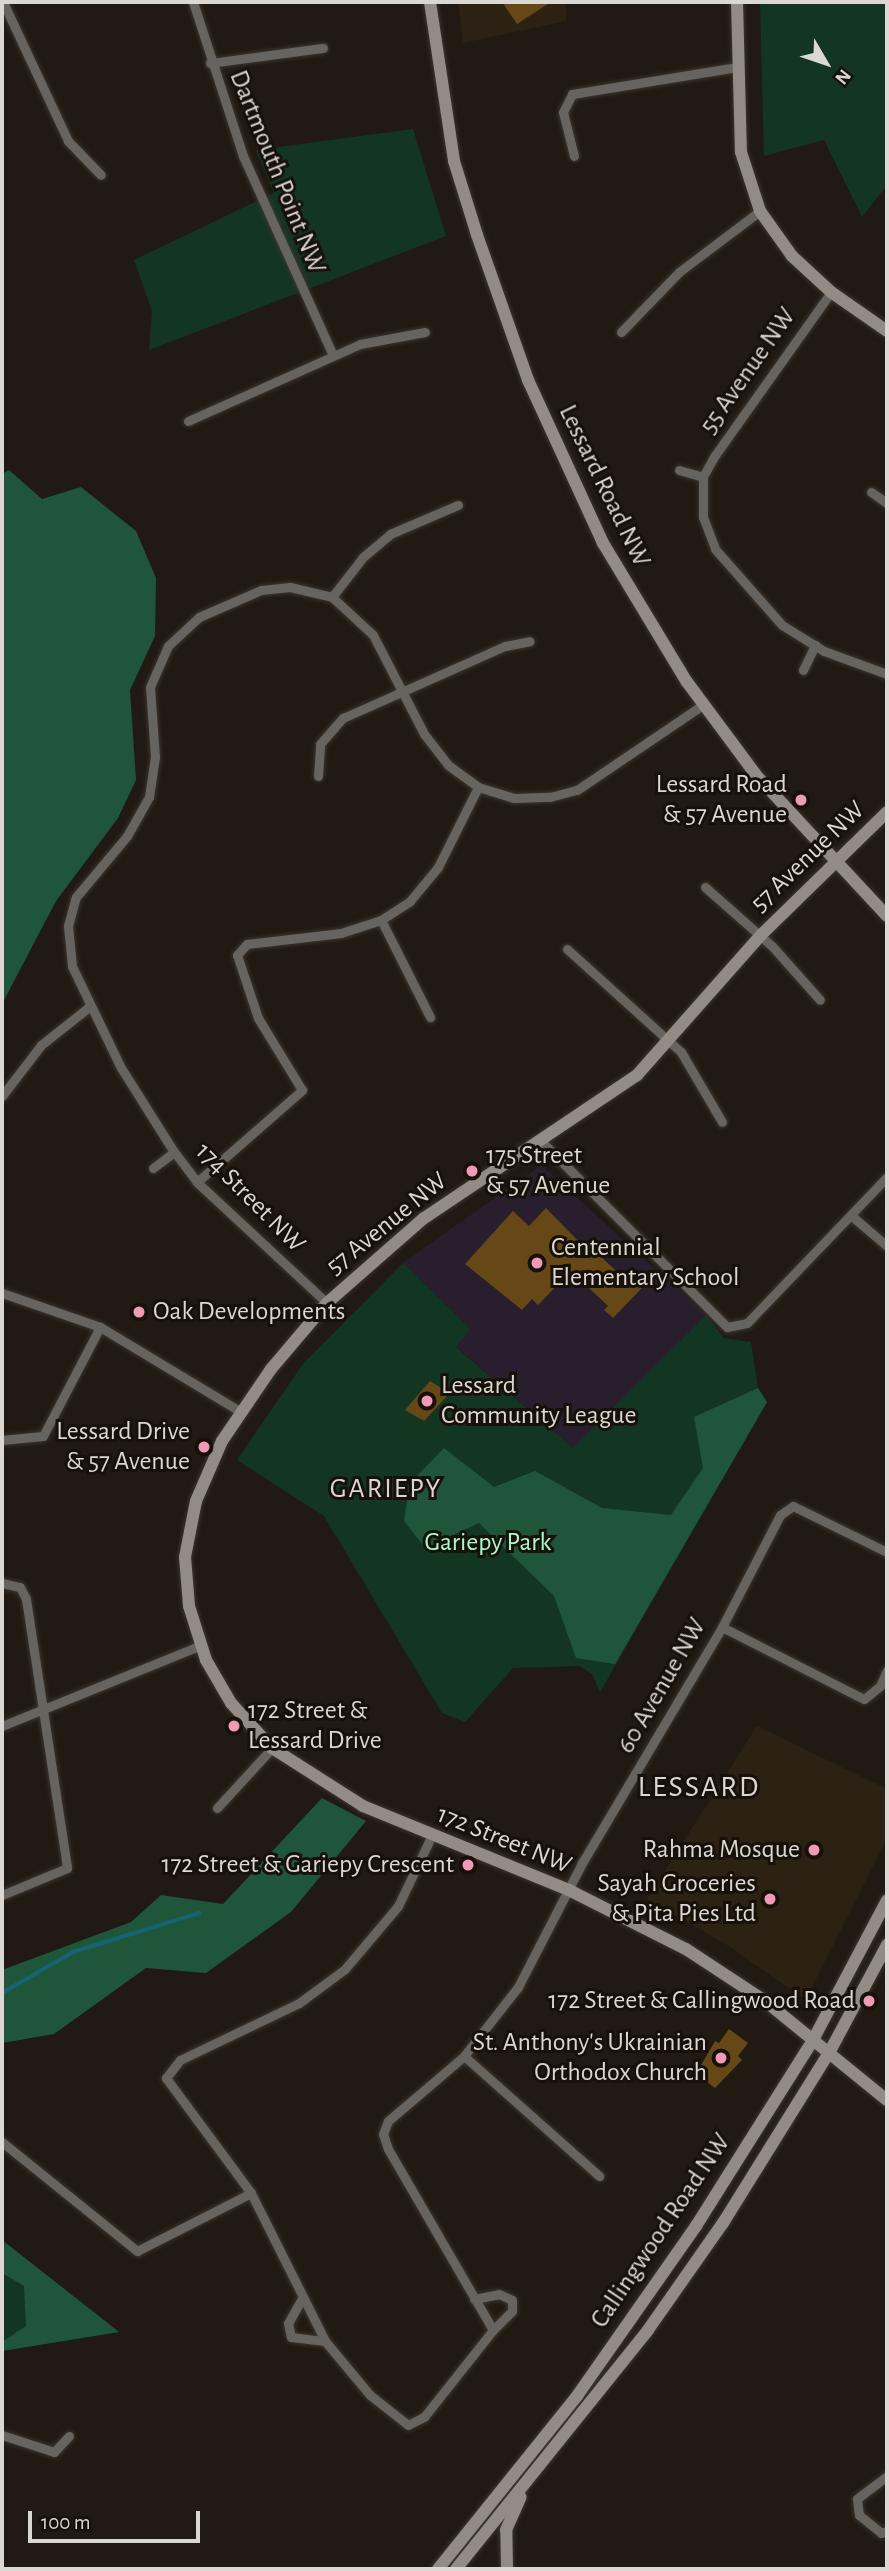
<!DOCTYPE html>
<style>
body{margin:0}
#map{position:relative;width:889px;height:2571px;overflow:hidden;background:#201a12;font-family:"Alegreya Sans",sans-serif}
div>[style]{position:absolute}
[style*='--x']{left:calc(var(--x)*1px);top:calc(var(--y)*1px);width:calc(var(--w)*1px);rotate:calc(var(--a)*1deg)}
.built>*{inset:0;background:#2c2214}
.education>*{inset:0;background:#281e2d}
.green>*{inset:0;background:#133623}
.forest>*{inset:0;background:#1f5639}
.stream>*{height:3.5px;margin:-1.75px;padding:0 1.75px;transform-origin:1.75px;border-radius:1.75px;background:#156475}
.building>*{inset:0;background:#654815}
.roads{filter:drop-shadow(0 0 2px #3a342d) drop-shadow(0 0 2px #3a342d)}
.street>*{height:9px;margin:-4.5px;padding:0 4.5px;transform-origin:4.5px;border-radius:4.5px;background:#67635f}
.secondary>*{height:12px;margin:-6px;padding:0 6px;transform-origin:6px;border-radius:6px;background:#928c85}
.dots>*{width:19px;height:19px;translate:-50% -50%;box-sizing:border-box;border:4px solid #171109;border-radius:50%}
span{translate:-50% -50%;white-space:nowrap;text-align:center;line-height:1.15;-webkit-text-stroke:6px #171109;paint-order:stroke}
.street-label{font-size:26px;color:#dbd7d1}
.poi-label{font-size:26px;color:#dbd7d1}
.right{translate:-100% -50%;text-align:right}
.left{translate:0 -50%;text-align:left}
.park-label{font-size:26px;color:#a7fac9}
.neighbourhood-label{font-size:28px;color:#dbd7d1;letter-spacing:2px}
.quarter-label{font-size:30px;color:#dbd7d1;letter-spacing:2px}
.frame{position:absolute;inset:0;border:4px solid #dbd7d1;pointer-events:none}
.north{position:absolute;left:791px;top:28px;width:70px;height:70px;-webkit-text-stroke:5px #171109;paint-order:stroke;rotate:129deg;font-size:19px;font-weight:700;line-height:28px;text-align:center;color:#dbd7d1}
.north::after{content:'';display:block;margin:auto;width:24px;height:32px;background:#dbd7d1;clip-path:polygon(50% 0,100% 100%,50% 72%,0 100%)}
.scale{position:absolute;left:28px;top:2511px;width:172px;height:32px;box-sizing:border-box;border:4px solid #dbd7d1;border-top:0;padding-left:9px;font-size:21px;line-height:24px;white-space:nowrap;color:#dbd7d1;-webkit-text-stroke:5px #171109;paint-order:stroke}
</style>
<div id="map">
<div class="built">
<i style="clip-path:polygon(458px 2px,566px 2px,566px 21px,463px 43px)"></i>
<i style="clip-path:polygon(757px 1726px,887px 1789px,887px 1838px,808px 1995px,802px 1997px,727px 1945px,647px 1899px)"></i>
</div>
<div class="education">
<i style="clip-path:polygon(541px 1165px,706px 1315px,574px 1449px,456px 1346px,469px 1329px,403px 1263px)"></i>
</div>
<div class="green">
<i style="clip-path:polygon(760px 2px,887px 2px,887px 185px,862px 217px,824px 140px,764px 156px)"></i>
<i style="clip-path:polygon(413px 129px,446px 236px,149px 350px,152px 311px,134px 260px,274px 193px,256px 150px)"></i>
<i style="clip-path:polygon(403px 1263px,470px 1329px,456px 1347px,573px 1448px,706px 1315px,724px 1338px,751px 1342px,758px 1388px,767px 1402px,600px 1692px,592px 1674px,580px 1666px,513px 1668px,465px 1722px,442px 1713px,324px 1516px,237px 1460px,303px 1364px)"></i>
<i style="clip-path:polygon(2px 2240px,119px 2332px,2px 2351px)"></i>
</div>
<div class="forest">
<i style="clip-path:polygon(9px 470px,42px 499px,81px 487px,136px 531px,156px 578px,155px 636px,130px 690px,136px 780px,118px 818px,56px 901px,2px 1004px,2px 474px)"></i>
<i style="clip-path:polygon(758px 1388px,767px 1402px,615px 1664px,576px 1658px,554px 1596px,479px 1523px,425px 1548px,404px 1521px,410px 1483px,444px 1448px,494px 1487px,535px 1471px,602px 1508px,671px 1515px,703px 1468px,694px 1417px)"></i>
<i style="clip-path:polygon(322px 1798px,366px 1821px,291px 1912px,206px 1973px,146px 1968px,54px 2034px,2px 2043px,2px 1970px,131px 1922px,161px 1895px,223px 1904px)"></i>
<i style="clip-path:polygon(2px 2240px,119px 2332px,2px 2351px,2px 2342px,26px 2326px,24px 2286px,2px 2273px)"></i>
</div>
<div class="stream">
<i style="--x:2;--y:1993;--w:82;--a:-30"></i>
<i style="--x:73;--y:1952;--w:132;--a:-17.2"></i>
</div>
<div class="building">
<i style="clip-path:polygon(502px 2px,551px 2px,517px 24px)"></i>
<i style="clip-path:polygon(546px 1208px,594px 1257px,597px 1253px,629px 1283px,633px 1279px,642px 1288px,613px 1318px,604px 1310px,608px 1306px,571px 1271px,538px 1305px,532px 1299px,522px 1310px,465px 1264px,513px 1211px,529px 1226px)"></i>
<i style="clip-path:polygon(430px 1381px,450px 1393px,424px 1421px,405px 1410px)"></i>
<i style="clip-path:polygon(729px 2029px,748px 2043px,738px 2056px,742px 2060px,715px 2088px,696px 2074px,715px 2041px,719px 2043px)"></i>
</div>
<div class="roads">
<div class="street">
<i style="--x:3;--y:2;--w:153;--a:64.9"></i>
<i style="--x:68;--y:141;--w:47;--a:45.9"></i>
<i style="--x:193;--y:2;--w:162;--a:72"></i>
<i style="--x:243;--y:156;--w:218;--a:65.7"></i>
<i style="--x:210;--y:63;--w:114;--a:-7.6"></i>
<i style="--x:574;--y:156;--w:45;--a:-104"></i>
<i style="--x:563;--y:112;--w:20;--a:-63"></i>
<i style="--x:572;--y:94;--w:166;--a:-9.3"></i>
<i style="--x:831;--y:292;--w:200;--a:125.4"></i>
<i style="--x:715;--y:455;--w:25;--a:119"></i>
<i style="--x:703;--y:477;--w:40;--a:90"></i>
<i style="--x:703;--y:517;--w:34;--a:69"></i>
<i style="--x:715;--y:549;--w:101;--a:48.6"></i>
<i style="--x:782;--y:625;--w:49;--a:31.8"></i>
<i style="--x:824;--y:651;--w:67;--a:20.1"></i>
<i style="--x:621;--y:332;--w:83;--a:-46"></i>
<i style="--x:679;--y:272;--w:101;--a:-37"></i>
<i style="--x:188;--y:421;--w:188;--a:-24.1"></i>
<i style="--x:360;--y:344;--w:66;--a:-10.5"></i>
<i style="--x:679;--y:470;--w:25;--a:16"></i>
<i style="--x:871;--y:492;--w:19;--a:35"></i>
<i style="--x:332;--y:597;--w:51;--a:-52.2"></i>
<i style="--x:363;--y:557;--w:35;--a:-40"></i>
<i style="--x:390;--y:534;--w:74;--a:-23.1"></i>
<i style="--x:803;--y:670;--w:28;--a:-64"></i>
<i style="--x:318;--y:776;--w:32;--a:-86"></i>
<i style="--x:320;--y:744;--w:35;--a:-49"></i>
<i style="--x:343;--y:718;--w:177;--a:-24"></i>
<i style="--x:505;--y:646;--w:25;--a:-11"></i>
<i style="--x:705;--y:887;--w:89;--a:41.4"></i>
<i style="--x:772;--y:946;--w:72;--a:48.4"></i>
<i style="--x:381;--y:920;--w:109;--a:63.2"></i>
<i style="--x:567;--y:949;--w:154;--a:42.1"></i>
<i style="--x:681;--y:1052;--w:81;--a:59.6"></i>
<i style="--x:2;--y:1096;--w:64;--a:-52.6"></i>
<i style="--x:41;--y:1045;--w:61;--a:-38.4"></i>
<i style="--x:542;--y:1142;--w:262;--a:45"></i>
<i style="--x:727;--y:1327;--w:20;--a:-11"></i>
<i style="--x:747;--y:1323;--w:202;--a:-46.2"></i>
<i style="--x:153;--y:1168;--w:26;--a:-37"></i>
<i style="--x:197;--y:1182;--w:140;--a:-41.2"></i>
<i style="--x:302;--y:1090;--w:84;--a:-121.4"></i>
<i style="--x:258;--y:1018;--w:66;--a:-108.4"></i>
<i style="--x:237;--y:955;--w:15;--a:-48"></i>
<i style="--x:247;--y:944;--w:95;--a:-6.7"></i>
<i style="--x:341;--y:933;--w:42;--a:-18"></i>
<i style="--x:381;--y:920;--w:35;--a:-33"></i>
<i style="--x:410;--y:901;--w:44;--a:-50.5"></i>
<i style="--x:438;--y:867;--w:89;--a:-63.4"></i>
<i style="--x:854;--y:1218;--w:43;--a:40.3"></i>
<i style="--x:2;--y:1293;--w:104;--a:19.1"></i>
<i style="--x:100;--y:1327;--w:163;--a:31"></i>
<i style="--x:327;--y:1303;--w:178;--a:-137.1"></i>
<i style="--x:197;--y:1182;--w:38;--a:-127"></i>
<i style="--x:174;--y:1152;--w:99;--a:-122.2"></i>
<i style="--x:121;--y:1068;--w:113;--a:-115.7"></i>
<i style="--x:72;--y:966;--w:40;--a:-95.7"></i>
<i style="--x:68;--y:926;--w:30;--a:-75"></i>
<i style="--x:76;--y:897;--w:80;--a:-50.1"></i>
<i style="--x:127;--y:836;--w:45;--a:-60.6"></i>
<i style="--x:149;--y:797;--w:40;--a:-81.5"></i>
<i style="--x:155;--y:757;--w:70;--a:-94.1"></i>
<i style="--x:150;--y:687;--w:45;--a:-66.3"></i>
<i style="--x:168;--y:646;--w:42;--a:-43.1"></i>
<i style="--x:199;--y:617;--w:68;--a:-23.5"></i>
<i style="--x:261;--y:590;--w:29;--a:-6"></i>
<i style="--x:290;--y:587;--w:43;--a:13.4"></i>
<i style="--x:332;--y:597;--w:56;--a:42.8"></i>
<i style="--x:373;--y:635;--w:111;--a:62.7"></i>
<i style="--x:424;--y:734;--w:39;--a:52"></i>
<i style="--x:448;--y:765;--w:37;--a:36"></i>
<i style="--x:478;--y:787;--w:38;--a:17"></i>
<i style="--x:514;--y:798;--w:36;--a:-2"></i>
<i style="--x:550;--y:797;--w:28;--a:-15"></i>
<i style="--x:577;--y:790;--w:153;--a:-34.1"></i>
<i style="--x:2;--y:1440;--w:41;--a:-5.6"></i>
<i style="--x:43;--y:1436;--w:123;--a:-62.4"></i>
<i style="--x:2;--y:1583;--w:18;--a:13"></i>
<i style="--x:20;--y:1587;--w:13;--a:63"></i>
<i style="--x:26;--y:1599;--w:272;--a:81.3"></i>
<i style="--x:67;--y:1868;--w:70;--a:157.4"></i>
<i style="--x:722;--y:1627;--w:159;--a:26.9"></i>
<i style="--x:864;--y:1699;--w:21;--a:-39"></i>
<i style="--x:880;--y:1686;--w:17;--a:-66"></i>
<i style="--x:2;--y:1726;--w:213;--a:-22.1"></i>
<i style="--x:217;--y:1808;--w:81;--a:-47.5"></i>
<i style="--x:432;--y:1835;--w:79;--a:115.6"></i>
<i style="--x:398;--y:1906;--w:82;--a:130.1"></i>
<i style="--x:345;--y:1969;--w:57;--a:143.5"></i>
<i style="--x:299;--y:2003;--w:132;--a:154.4"></i>
<i style="--x:180;--y:2060;--w:23;--a:128"></i>
<i style="--x:166;--y:2078;--w:143;--a:53.5"></i>
<i style="--x:251;--y:2193;--w:165;--a:63.4"></i>
<i style="--x:325;--y:2341;--w:70;--a:50.2"></i>
<i style="--x:370;--y:2395;--w:48;--a:38.3"></i>
<i style="--x:408;--y:2425;--w:18;--a:-27"></i>
<i style="--x:424;--y:2417;--w:111;--a:-51.6"></i>
<i style="--x:493;--y:2330;--w:209;--a:-120.1"></i>
<i style="--x:388;--y:2149;--w:16;--a:-108"></i>
<i style="--x:383;--y:2134;--w:14;--a:-69"></i>
<i style="--x:388;--y:2121;--w:100;--a:-40.5"></i>
<i style="--x:464;--y:2056;--w:88;--a:-52"></i>
<i style="--x:518;--y:1987;--w:140;--a:-62.7"></i>
<i style="--x:582;--y:1863;--w:274;--a:-59.3"></i>
<i style="--x:722;--y:1627;--w:126;--a:-62.6"></i>
<i style="--x:780;--y:1515;--w:16;--a:-35"></i>
<i style="--x:793;--y:1506;--w:105;--a:26.1"></i>
<i style="--x:464;--y:2056;--w:181;--a:41.6"></i>
<i style="--x:2;--y:2142;--w:174;--a:38.9"></i>
<i style="--x:137;--y:2251;--w:128;--a:-27"></i>
<i style="--x:474;--y:2299;--w:25;--a:-11"></i>
<i style="--x:499;--y:2294;--w:14;--a:25"></i>
<i style="--x:512;--y:2300;--w:11;--a:90"></i>
<i style="--x:512;--y:2311;--w:27;--a:135"></i>
<i style="--x:301;--y:2300;--w:26;--a:119"></i>
<i style="--x:288;--y:2323;--w:14;--a:78"></i>
<i style="--x:291;--y:2337;--w:34;--a:7"></i>
<i style="--x:2;--y:2435;--w:55;--a:18.1"></i>
<i style="--x:54;--y:2452;--w:22;--a:-47"></i>
<i style="--x:887;--y:2476;--w:38;--a:143"></i>
<i style="--x:857;--y:2499;--w:16;--a:83"></i>
<i style="--x:859;--y:2515;--w:28;--a:39"></i>
<i style="--x:881;--y:2533;--w:6;--a:-18"></i>
</div>
<div class="secondary">
<i style="--x:430;--y:2;--w:161;--a:81.4"></i>
<i style="--x:454;--y:161;--w:77;--a:72.7"></i>
<i style="--x:477;--y:235;--w:154;--a:70.6"></i>
<i style="--x:528;--y:380;--w:179;--a:65.3"></i>
<i style="--x:603;--y:543;--w:162;--a:58.9"></i>
<i style="--x:687;--y:682;--w:116;--a:53.4"></i>
<i style="--x:756;--y:775;--w:192;--a:47.1"></i>
<i style="--x:737;--y:2;--w:150;--a:88.5"></i>
<i style="--x:741;--y:152;--w:62;--a:72.1"></i>
<i style="--x:760;--y:211;--w:55;--a:54.6"></i>
<i style="--x:792;--y:256;--w:53;--a:42.7"></i>
<i style="--x:831;--y:292;--w:68;--a:34.9"></i>
<i style="--x:887;--y:812;--w:176;--a:135.7"></i>
<i style="--x:761;--y:935;--w:187;--a:131.5"></i>
<i style="--x:637;--y:1075;--w:257;--a:146.1"></i>
<i style="--x:424;--y:1218;--w:129;--a:138.8"></i>
<i style="--x:327;--y:1303;--w:87;--a:130.3"></i>
<i style="--x:271;--y:1369;--w:87;--a:124.2"></i>
<i style="--x:222;--y:1441;--w:65;--a:113.4"></i>
<i style="--x:196;--y:1501;--w:57;--a:101.1"></i>
<i style="--x:185;--y:1557;--w:49;--a:85.3"></i>
<i style="--x:189;--y:1606;--w:57;--a:72.5"></i>
<i style="--x:206;--y:1660;--w:50;--a:59.8"></i>
<i style="--x:231;--y:1703;--w:61;--a:47.7"></i>
<i style="--x:272;--y:1748;--w:108;--a:32.5"></i>
<i style="--x:363;--y:1806;--w:222;--a:22.2"></i>
<i style="--x:569;--y:1890;--w:131;--a:26.8"></i>
<i style="--x:686;--y:1949;--w:95;--a:33.4"></i>
<i style="--x:765;--y:2001;--w:157;--a:39.1"></i>
<i style="--x:438;--y:2569;--w:222;--a:-51.2"></i>
<i style="--x:577;--y:2396;--w:208;--a:-55"></i>
<i style="--x:696;--y:2226;--w:220;--a:-57.8"></i>
<i style="--x:813;--y:2040;--w:158;--a:-62.1"></i>
<i style="--x:456;--y:2569;--w:307;--a:-51.2"></i>
<i style="--x:648;--y:2330;--w:131;--a:-55"></i>
<i style="--x:723;--y:2223;--w:200;--a:-58.1"></i>
<i style="--x:829;--y:2053;--w:123;--a:-61.8"></i>
<i style="--x:507;--y:2569;--w:39;--a:-91"></i>
<i style="--x:506;--y:2530;--w:36;--a:-66"></i>
</div>
</div>
<div class="dots">
<i style="left:801px;top:800px;background:#f09ab5"></i>
<i style="left:472px;top:1171px;background:#f09ab5"></i>
<i style="left:537px;top:1263px;background:#f09ab5"></i>
<i style="left:139px;top:1312px;background:#f09ab5"></i>
<i style="left:427px;top:1401px;background:#f09ab5"></i>
<i style="left:204px;top:1447px;background:#f09ab5"></i>
<i style="left:234px;top:1726px;background:#f09ab5"></i>
<i style="left:814px;top:1850px;background:#f09ab5"></i>
<i style="left:468px;top:1865px;background:#f09ab5"></i>
<i style="left:770px;top:1899px;background:#f09ab5"></i>
<i style="left:869px;top:2001px;background:#f09ab5"></i>
<i style="left:721px;top:2058px;background:#f09ab5"></i>
</div>
<div class="street-label">
<span style="left:277px;top:172px;rotate:68deg">Dartmouth Point NW</span>
<span style="left:748px;top:371px;rotate:-55deg">55 Avenue NW</span>
<span style="left:604px;top:486px;rotate:64deg">Lessard Road NW</span>
<span style="left:808px;top:857px;rotate:-44deg">57 Avenue NW</span>
<span style="left:250px;top:1198px;rotate:45deg">174 Street NW</span>
<span style="left:387px;top:1224px;rotate:-39deg">57 Avenue NW</span>
<span style="left:662px;top:1686px;rotate:-60deg">60 Avenue NW</span>
<span style="left:504px;top:1840px;rotate:22deg">172 Street NW</span>
<span style="left:661px;top:2231px;rotate:-56deg">Callingwood Road NW</span>
</div>
<div class="poi-label">
<span class="right" style="left:787px;top:800px">Lessard Road<br>&amp; 57 Avenue</span>
<span class="left" style="left:486px;top:1171px">175 Street<br>&amp; 57 Avenue</span>
<span class="left" style="left:551px;top:1263px">Centennial<br>Elementary School</span>
<span class="left" style="left:153px;top:1312px">Oak Developments</span>
<span class="left" style="left:441px;top:1401px">Lessard<br>Community League</span>
<span class="right" style="left:190px;top:1447px">Lessard Drive<br>&amp; 57 Avenue</span>
<span class="left" style="left:248px;top:1726px">172 Street &amp;<br>Lessard Drive</span>
<span class="right" style="left:800px;top:1850px">Rahma Mosque</span>
<span class="right" style="left:454px;top:1865px">172 Street &amp; Gariepy Crescent</span>
<span class="right" style="left:756px;top:1899px">Sayah Groceries<br>&amp; Pita Pies Ltd</span>
<span class="right" style="left:855px;top:2001px">172 Street &amp; Callingwood Road</span>
<span class="right" style="left:707px;top:2058px">St. Anthony's Ukrainian<br>Orthodox Church</span>
</div>
<div class="park-label">
<span style="left:488px;top:1543px">Gariepy Park</span>
</div>
<div class="neighbourhood-label">
<span style="left:386px;top:1489px">GARIEPY</span>
</div>
<div class="quarter-label">
<span style="left:699px;top:1787px">LESSARD</span>
</div>
<div class="frame"></div>
<div class="north">N</div>
<div class="scale">100 m</div>
</div>
